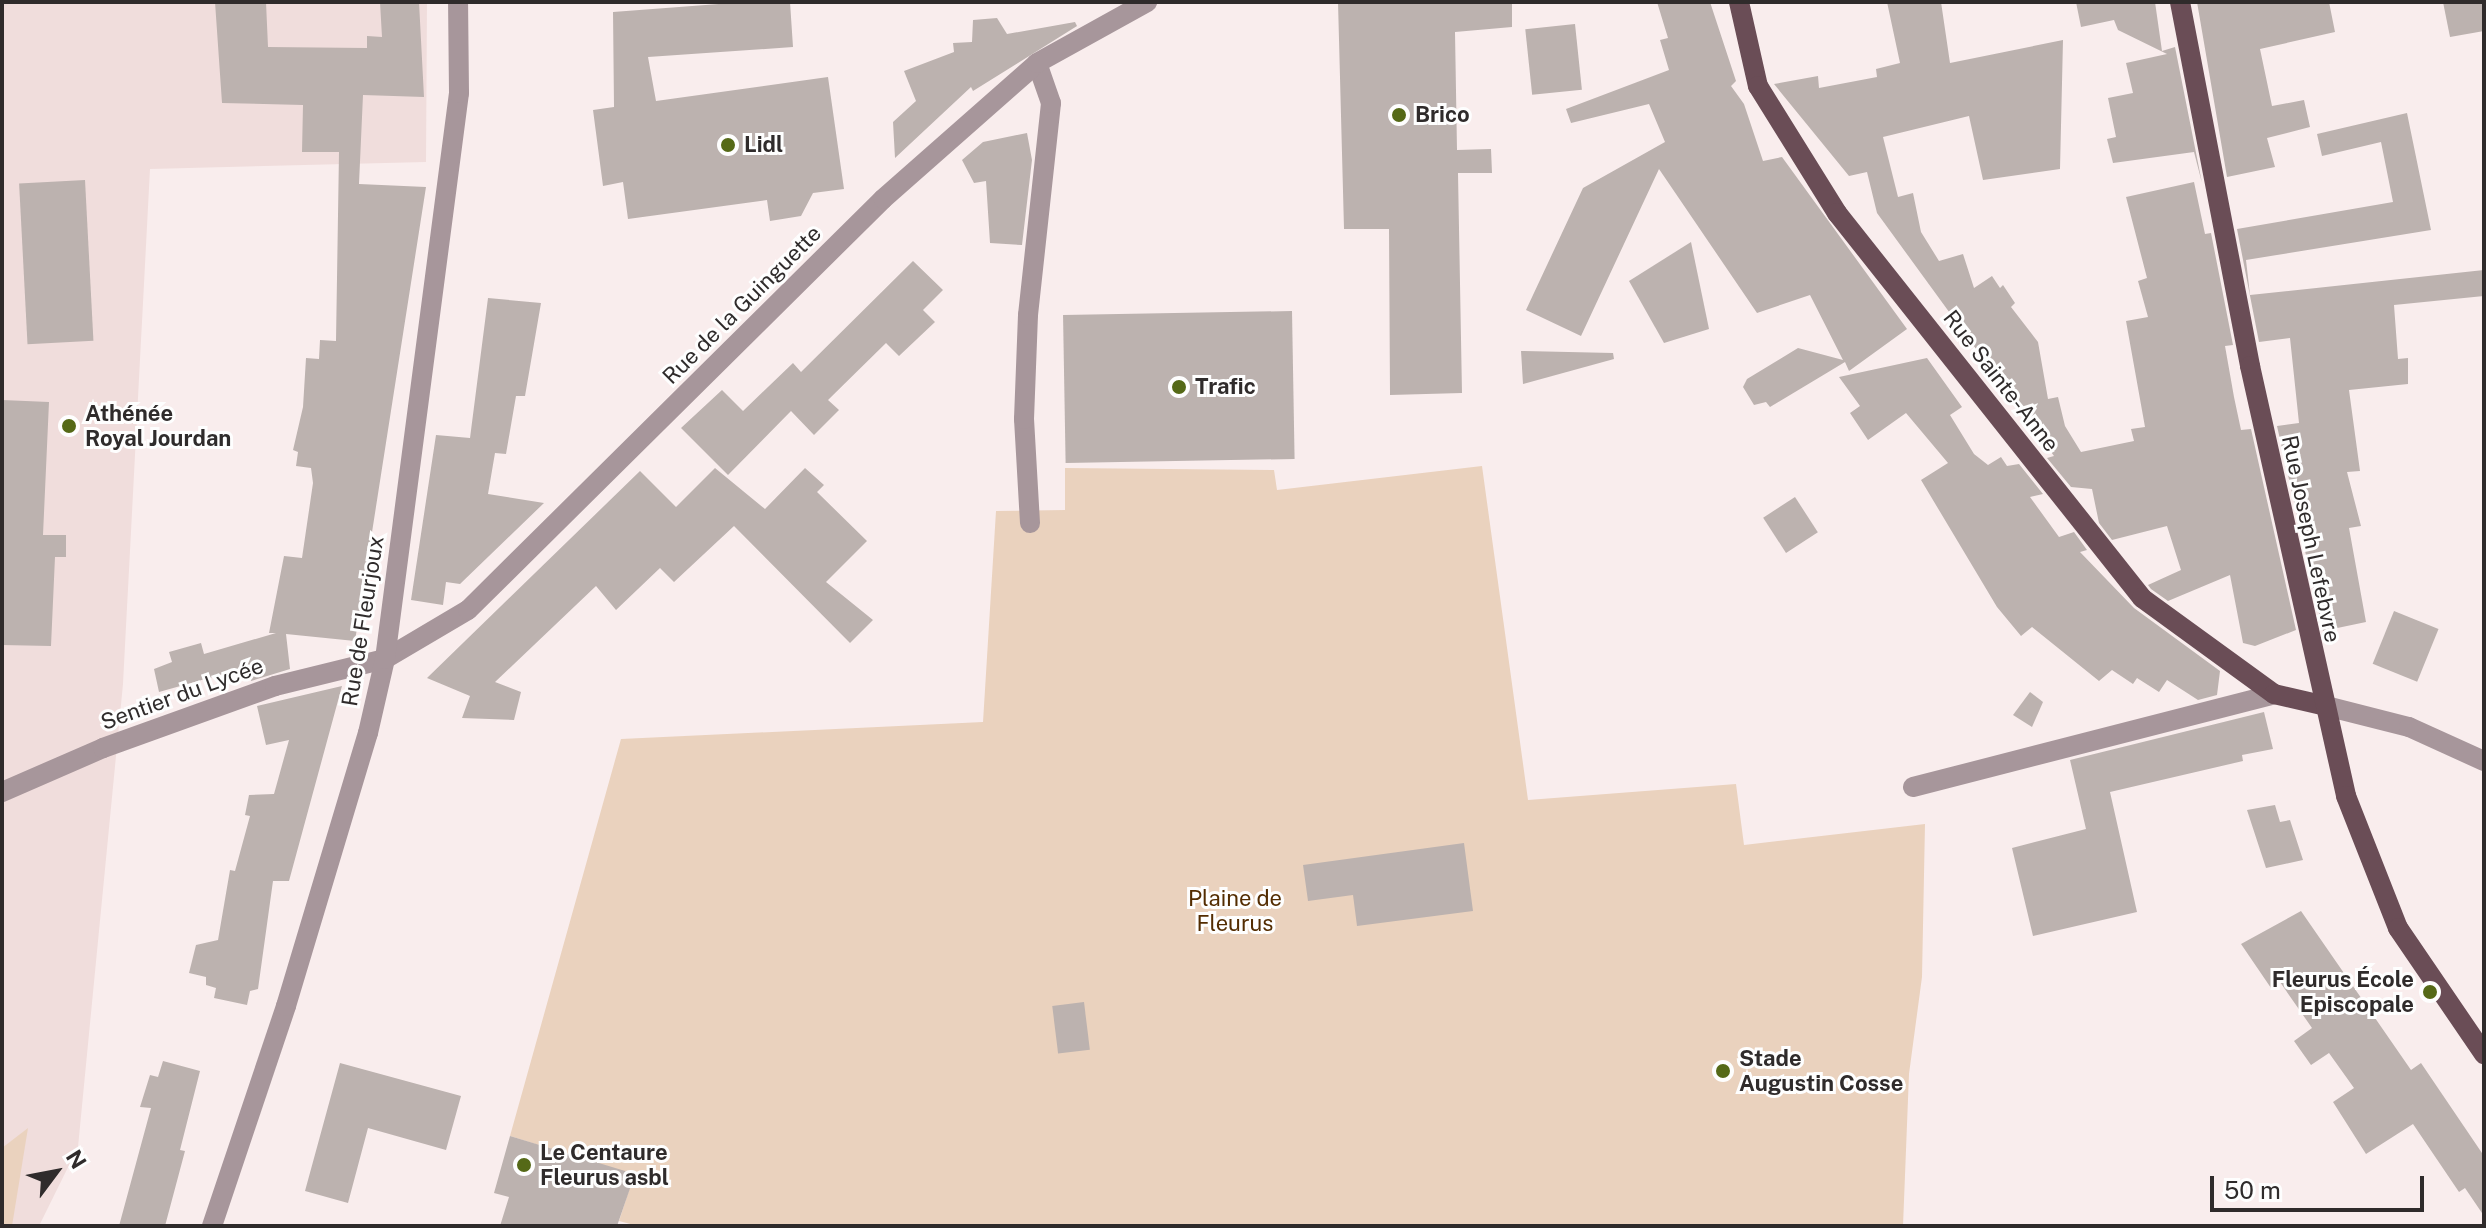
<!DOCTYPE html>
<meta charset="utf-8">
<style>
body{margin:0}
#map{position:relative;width:2486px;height:1228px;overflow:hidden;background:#f9eded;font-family:"Public Sans",sans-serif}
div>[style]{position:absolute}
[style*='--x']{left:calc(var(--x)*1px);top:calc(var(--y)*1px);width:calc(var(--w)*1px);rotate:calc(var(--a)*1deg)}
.built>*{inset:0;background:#f0dddc}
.green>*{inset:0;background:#ead2be}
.building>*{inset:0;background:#bcb2af;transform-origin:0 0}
.minor>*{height:20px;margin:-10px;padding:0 10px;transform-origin:10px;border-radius:10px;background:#a7969b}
.major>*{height:20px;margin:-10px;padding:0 10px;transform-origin:10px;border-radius:10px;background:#6a4d56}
.dots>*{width:22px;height:22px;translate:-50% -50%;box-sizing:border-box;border:4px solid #fefefe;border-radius:50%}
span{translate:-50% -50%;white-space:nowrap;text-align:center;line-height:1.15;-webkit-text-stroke:6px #fefefe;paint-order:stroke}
.poi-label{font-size:22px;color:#2f2b2b;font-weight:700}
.left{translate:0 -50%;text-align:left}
.right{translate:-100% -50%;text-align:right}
.street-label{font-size:22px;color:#2f2b2b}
.park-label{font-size:22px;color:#532c01}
.frame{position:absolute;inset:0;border:4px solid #2f2b2b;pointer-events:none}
.north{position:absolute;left:16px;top:1132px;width:80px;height:80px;-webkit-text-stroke:6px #fefefe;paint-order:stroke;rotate:58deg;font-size:22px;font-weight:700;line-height:32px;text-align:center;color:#2f2b2b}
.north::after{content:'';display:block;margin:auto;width:28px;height:36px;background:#2f2b2b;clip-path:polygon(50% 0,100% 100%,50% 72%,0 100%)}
.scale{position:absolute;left:2210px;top:1176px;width:214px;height:36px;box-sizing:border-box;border:4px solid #2f2b2b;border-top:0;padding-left:10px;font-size:24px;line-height:28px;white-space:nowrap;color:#2f2b2b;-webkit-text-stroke:6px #fefefe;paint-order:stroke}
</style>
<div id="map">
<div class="built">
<i style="clip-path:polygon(2px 2px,427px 2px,426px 162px,150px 169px,123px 684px,78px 1147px,39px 1226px,2px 1226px)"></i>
</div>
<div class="green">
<i style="clip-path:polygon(1482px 466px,1528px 800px,1736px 784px,1744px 845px,1925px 824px,1922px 977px,1909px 1074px,1903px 1226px,638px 1226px,619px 1221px,634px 1175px,510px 1136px,621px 739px,983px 722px,996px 511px,1065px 510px,1065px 468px,1274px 470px,1277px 490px)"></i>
<i style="clip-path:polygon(28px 1128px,12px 1226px,2px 1226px,2px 1148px)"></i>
</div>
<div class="building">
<i style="clip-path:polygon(215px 2px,266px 2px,268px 47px,367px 48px,367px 36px,382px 37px,380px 2px,419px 2px,424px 97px,363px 95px,359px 184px,426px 187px,355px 641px,286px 634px,290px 669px,251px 681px,248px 667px,159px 692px,154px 669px,172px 662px,169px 652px,201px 643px,204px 654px,276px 633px,269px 633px,284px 556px,302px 558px,313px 483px,311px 468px,296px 466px,298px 452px,293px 450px,303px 407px,306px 358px,319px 359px,320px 340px,336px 341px,339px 152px,302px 152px,303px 105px,222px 103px)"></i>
<i style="clip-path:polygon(745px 2px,790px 2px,793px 47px,648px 57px,656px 101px,828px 77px,844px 189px,813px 193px,801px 216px,770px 221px,767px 200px,628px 219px,623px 182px,603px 186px,593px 110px,614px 107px,613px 12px)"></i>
<i style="clip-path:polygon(1338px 2px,1512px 2px,1512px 27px,1455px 32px,1457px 150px,1491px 149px,1492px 173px,1458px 173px,1462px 393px,1390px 395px,1389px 229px,1344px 229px)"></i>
<i style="clip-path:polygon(1657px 2px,1710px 2px,1736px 81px,1731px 86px,1744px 104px,1763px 161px,1782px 157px,1907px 329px,1849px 371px,1845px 362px,1770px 407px,1766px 402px,1754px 405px,1743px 387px,1747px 379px,1798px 348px,1843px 360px,1810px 295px,1757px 313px,1659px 169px,1581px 336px,1526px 310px,1583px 188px,1665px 142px,1649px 104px,1571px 123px,1566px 109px,1669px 70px,1660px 40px,1668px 38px)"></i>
<i style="clip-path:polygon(1887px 2px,1941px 2px,1950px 63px,2063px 40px,2060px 169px,1983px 180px,1969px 116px,1883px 137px,1898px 197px,1913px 193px,1921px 232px,1939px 261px,1963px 254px,1974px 288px,1992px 276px,2000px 288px,2003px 285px,2015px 303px,2011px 307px,2038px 342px,2048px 399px,2058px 397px,2065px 426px,2081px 452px,2134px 441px,2131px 429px,2145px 427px,2126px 321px,2148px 317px,2138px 281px,2147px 278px,2126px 197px,2194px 182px,2205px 234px,2211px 233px,2233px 345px,2225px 346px,2234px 397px,2241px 430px,2251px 429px,2296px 630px,2255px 646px,2243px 643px,2230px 575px,2168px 601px,2151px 589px,2148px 585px,2181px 570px,2167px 526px,2112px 540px,2099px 523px,2092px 489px,2071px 487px,2047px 458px,2054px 456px,1877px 213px,1867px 172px,1849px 176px,1774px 84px,1818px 76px,1819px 88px,1877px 77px,1876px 69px,1900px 63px)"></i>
<i style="clip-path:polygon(2076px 2px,2155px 2px,2162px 51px,2175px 47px,2202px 183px,2194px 152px,2113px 163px,2107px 139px,2116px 137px,2108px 98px,2133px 93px,2126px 63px,2167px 54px,2118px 30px,2114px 20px,2081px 27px)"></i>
<i style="clip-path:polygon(2197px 2px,2329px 2px,2335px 32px,2260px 49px,2272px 106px,2304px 100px,2310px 127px,2267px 138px,2275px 167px,2227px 177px)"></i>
<i style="clip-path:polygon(2443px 2px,2484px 2px,2484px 31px,2450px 37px)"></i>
<i style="clip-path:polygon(997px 18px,1007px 34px,1075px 22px,1077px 26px,973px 91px,971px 87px,895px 158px,893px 122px,916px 101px,904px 71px,954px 52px,953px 43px,972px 42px,973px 20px)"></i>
<i style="left:1575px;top:24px;width:66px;height:50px;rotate:84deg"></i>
<i style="clip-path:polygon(2407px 113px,2431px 230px,2246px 260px,2250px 295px,2484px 270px,2484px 296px,2394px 305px,2398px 359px,2408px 358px,2408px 384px,2349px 390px,2360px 471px,2347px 472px,2361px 526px,2349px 528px,2366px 622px,2323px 631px,2277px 426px,2299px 423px,2290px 338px,2259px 342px,2237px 229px,2393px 202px,2381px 142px,2322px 156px,2317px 134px)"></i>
<i style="clip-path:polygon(1027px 133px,1032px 160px,1022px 245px,990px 243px,986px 181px,974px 183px,962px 160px,983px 142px)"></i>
<i style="left:85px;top:180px;width:161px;height:66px;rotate:87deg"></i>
<i style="clip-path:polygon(1691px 242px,1709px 329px,1664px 343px,1629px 281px)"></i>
<i style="clip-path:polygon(913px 261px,943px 290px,923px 310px,935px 322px,899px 356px,886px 343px,828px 400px,839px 410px,814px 435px,791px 411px,728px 475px,681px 428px,722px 390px,743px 411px,793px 363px,801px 372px)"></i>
<i style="clip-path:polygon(488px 298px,541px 303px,525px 396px,516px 396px,506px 454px,495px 453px,488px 494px,544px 503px,460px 584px,446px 582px,443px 605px,411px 600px,436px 435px,470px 438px)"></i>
<i style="left:1292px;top:311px;width:148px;height:229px;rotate:89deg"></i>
<i style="clip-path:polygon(1521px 351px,1613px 353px,1614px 359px,1523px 384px)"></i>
<i style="clip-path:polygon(1927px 358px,1962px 407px,1950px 415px,1974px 454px,1988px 465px,2001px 457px,2007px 466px,2019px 464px,2043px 494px,2030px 497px,2059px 537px,2074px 532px,2087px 550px,2080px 552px,2134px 608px,2220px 671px,2217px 695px,2198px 700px,2167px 680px,2159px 692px,2137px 678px,2133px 684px,2112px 670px,2099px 681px,2032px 627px,2021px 636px,1997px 607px,1921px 480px,1948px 463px,1906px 413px,1868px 440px,1850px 413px,1860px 406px,1839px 377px)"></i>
<i style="clip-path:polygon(2px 400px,49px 402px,43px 535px,66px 535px,66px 557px,55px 557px,51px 646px,2px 645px)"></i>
<i style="clip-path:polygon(715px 468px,765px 509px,805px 468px,824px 485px,817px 492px,867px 541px,826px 582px,873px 620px,850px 643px,734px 526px,674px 582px,660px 568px,616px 610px,596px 586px,495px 682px,521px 692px,514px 720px,462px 718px,470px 696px,427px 678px,640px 471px,676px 507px)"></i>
<i style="left:1795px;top:497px;width:42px;height:38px;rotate:57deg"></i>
<i style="left:2394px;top:611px;width:48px;height:57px;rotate:22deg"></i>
<i style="clip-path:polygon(342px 686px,289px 881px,273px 881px,258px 989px,250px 991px,247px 1005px,214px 998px,216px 988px,206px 985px,206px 977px,189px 973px,196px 945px,218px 940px,230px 870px,235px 871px,250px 816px,245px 815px,249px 795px,274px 794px,289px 740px,266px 745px,257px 706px)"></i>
<i style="clip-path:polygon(2030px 692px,2043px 702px,2032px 727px,2013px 715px)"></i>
<i style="clip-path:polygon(2264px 712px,2273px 749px,2242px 755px,2243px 761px,2110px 792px,2137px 912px,2033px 936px,2012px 848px,2086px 829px,2070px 760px)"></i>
<i style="clip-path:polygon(2275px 805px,2280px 822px,2290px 820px,2303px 860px,2266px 868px,2247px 810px)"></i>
<i style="clip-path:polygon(1464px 843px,1473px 911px,1357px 926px,1353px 895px,1308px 901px,1303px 865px)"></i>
<i style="clip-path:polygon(2301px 911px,2411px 1070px,2421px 1063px,2484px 1156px,2484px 1216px,2465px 1188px,2459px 1192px,2413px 1124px,2366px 1154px,2333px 1102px,2354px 1088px,2329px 1053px,2311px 1065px,2294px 1041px,2312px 1028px,2280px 982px,2271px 988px,2241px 944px)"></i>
<i style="left:1084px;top:1002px;width:48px;height:32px;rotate:83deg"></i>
<i style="clip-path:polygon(163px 1061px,200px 1071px,180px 1150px,185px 1151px,165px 1226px,119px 1226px,151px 1108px,140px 1107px,150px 1075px,158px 1077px)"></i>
<i style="clip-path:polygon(340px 1063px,461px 1096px,446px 1150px,368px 1128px,348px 1203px,305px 1191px)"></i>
<i style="clip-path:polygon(510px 1136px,635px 1174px,617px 1226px,500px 1226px,509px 1197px,494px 1193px)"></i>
</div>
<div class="minor">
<i style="--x:1030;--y:523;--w:104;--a:-93.3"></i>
<i style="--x:1024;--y:419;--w:104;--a:-87.8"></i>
<i style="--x:1028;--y:315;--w:213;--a:-83.8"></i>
<i style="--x:1051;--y:103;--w:42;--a:-109.3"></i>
<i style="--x:2322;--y:705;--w:90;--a:14.2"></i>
<i style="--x:2409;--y:727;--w:82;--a:24.4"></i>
<i style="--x:1913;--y:787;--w:373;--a:-14.4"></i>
<i style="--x:2;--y:792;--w:110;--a:-23.5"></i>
<i style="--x:103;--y:748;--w:183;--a:-19.8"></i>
<i style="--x:275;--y:686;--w:113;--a:-13.8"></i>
<i style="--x:385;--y:659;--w:96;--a:-30.6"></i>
<i style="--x:468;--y:610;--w:584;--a:-44.72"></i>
<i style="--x:883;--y:199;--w:205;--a:-41.4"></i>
<i style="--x:1037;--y:63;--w:126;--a:-29"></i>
<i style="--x:212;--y:1226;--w:232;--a:-71.4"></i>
<i style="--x:286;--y:1006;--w:285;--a:-73.3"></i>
<i style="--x:368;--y:733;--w:76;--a:-77.1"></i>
<i style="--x:385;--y:659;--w:571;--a:-82.55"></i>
<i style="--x:459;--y:93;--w:91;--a:-90.6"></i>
</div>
<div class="major">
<i style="--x:1739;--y:2;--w:86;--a:77.3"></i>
<i style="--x:1758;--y:86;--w:150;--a:58.1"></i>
<i style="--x:1837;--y:213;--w:491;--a:51.6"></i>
<i style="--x:2142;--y:598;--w:163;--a:36"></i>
<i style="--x:2274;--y:694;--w:49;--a:12.9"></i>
<i style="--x:2180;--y:2;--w:371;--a:79.1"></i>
<i style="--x:2250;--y:366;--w:441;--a:77.4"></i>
<i style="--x:2346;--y:796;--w:142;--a:68.5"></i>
<i style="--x:2398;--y:928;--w:153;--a:55.7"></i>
</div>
<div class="dots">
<i style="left:1399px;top:115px;background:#556917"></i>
<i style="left:728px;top:145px;background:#556917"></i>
<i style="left:1179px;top:387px;background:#556917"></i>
<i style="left:69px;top:426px;background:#556917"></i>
<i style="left:2430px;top:992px;background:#556917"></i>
<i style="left:1723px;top:1071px;background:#556917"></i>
<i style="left:524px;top:1165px;background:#556917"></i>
</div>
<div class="poi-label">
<span class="left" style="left:1415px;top:115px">Brico</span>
<span class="left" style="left:744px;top:145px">Lidl</span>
<span class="left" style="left:1195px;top:387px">Trafic</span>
<span class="left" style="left:85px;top:426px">Athénée<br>Royal Jourdan</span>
<span class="right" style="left:2414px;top:992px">Fleurus École<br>Episcopale</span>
<span class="left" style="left:1739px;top:1071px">Stade<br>Augustin Cosse</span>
<span class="left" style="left:540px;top:1165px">Le Centaure<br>Fleurus asbl</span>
</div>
<div class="street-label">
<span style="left:742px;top:305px;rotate:-45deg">Rue de la Guinguette</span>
<span style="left:2001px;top:381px;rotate:52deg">Rue Sainte-Anne</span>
<span style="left:2311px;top:539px;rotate:78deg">Rue Joseph Lefebvre</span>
<span style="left:363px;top:621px;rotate:-81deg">Rue de Fleurjoux</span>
<span style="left:182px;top:694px;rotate:-20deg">Sentier du Lycée</span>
</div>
<div class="park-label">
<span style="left:1235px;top:911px">Plaine de<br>Fleurus</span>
</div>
<div class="frame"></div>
<div class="north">N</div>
<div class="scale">50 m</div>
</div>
